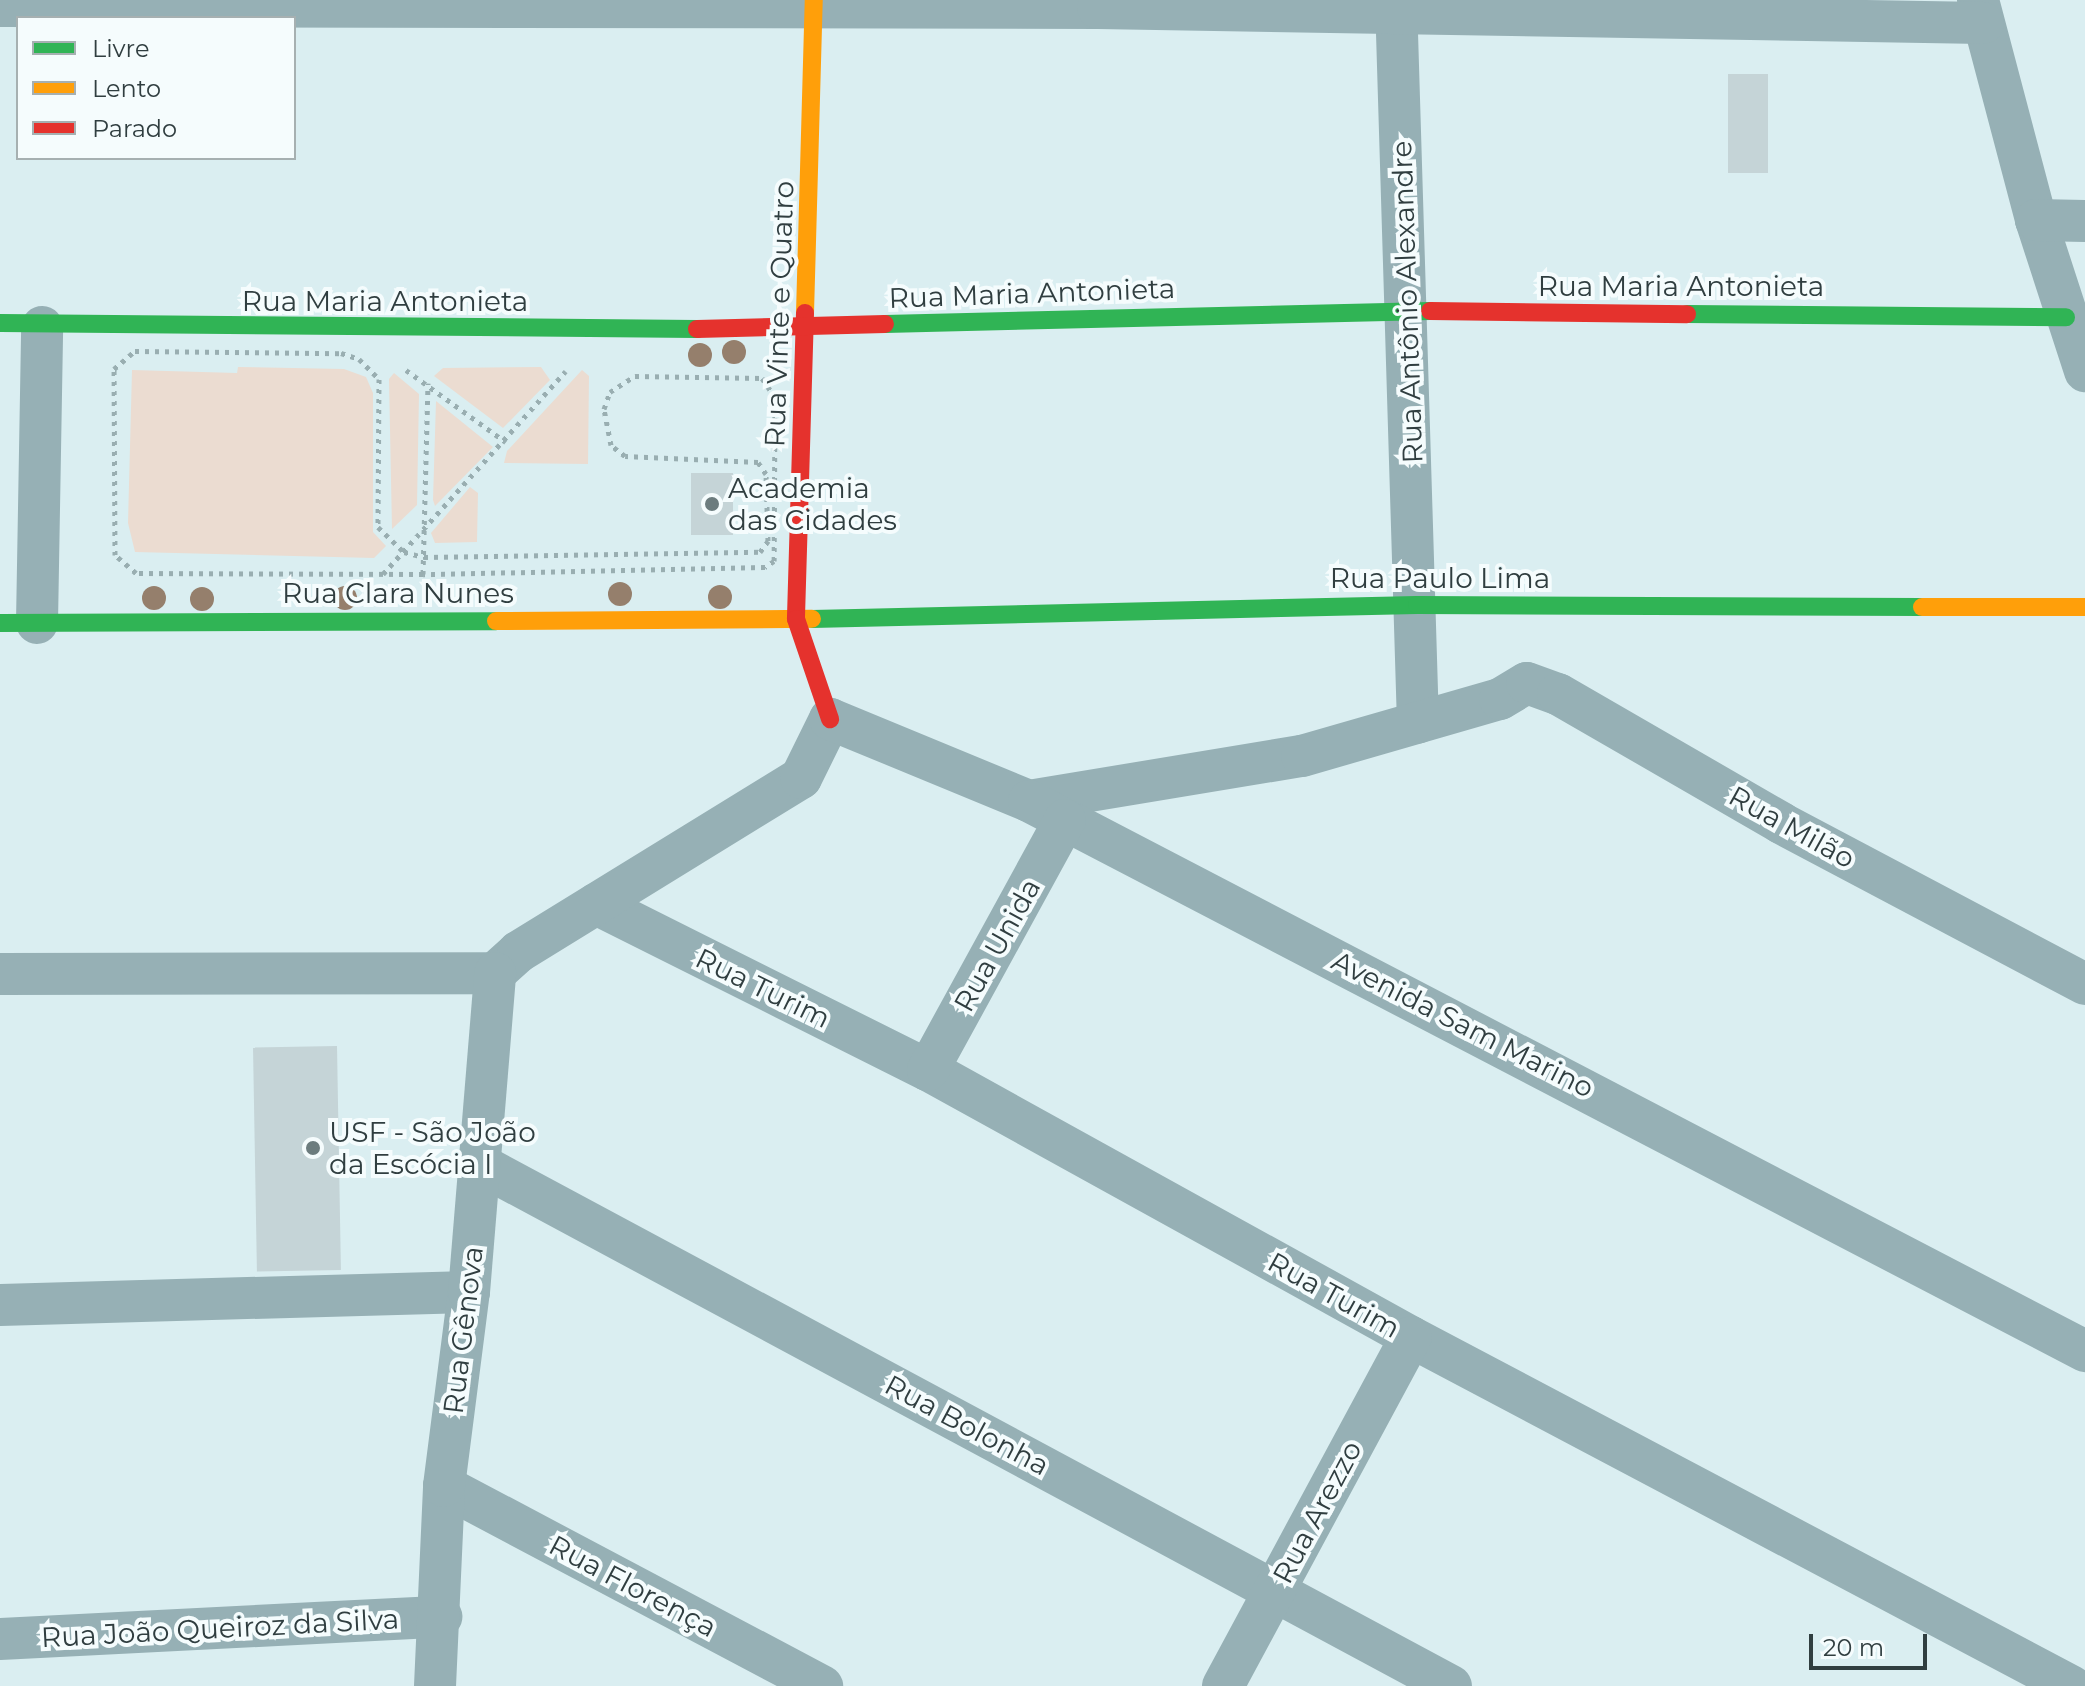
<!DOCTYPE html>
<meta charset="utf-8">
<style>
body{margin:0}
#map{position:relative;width:2085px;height:1686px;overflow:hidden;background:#daeef1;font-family:Montserrat,sans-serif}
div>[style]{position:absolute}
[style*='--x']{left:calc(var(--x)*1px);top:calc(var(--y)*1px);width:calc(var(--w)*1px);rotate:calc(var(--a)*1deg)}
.green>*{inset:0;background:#ebdcd1}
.building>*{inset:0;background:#c5d4d7;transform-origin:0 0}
.path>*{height:5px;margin-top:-2.5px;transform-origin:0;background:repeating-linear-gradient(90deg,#99aeb1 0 4px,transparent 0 10px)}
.street>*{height:42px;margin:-21px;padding:0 21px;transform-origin:21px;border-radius:21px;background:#96b0b5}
.fast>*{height:18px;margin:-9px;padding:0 9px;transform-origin:9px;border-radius:9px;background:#30b455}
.slow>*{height:18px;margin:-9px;padding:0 9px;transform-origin:9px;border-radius:9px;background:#ff9f0a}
.jam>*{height:18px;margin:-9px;padding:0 9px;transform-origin:9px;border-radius:9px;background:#e5322d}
.trees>*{width:24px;height:24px;margin:-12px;border-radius:50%;background:#957f6c}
.dots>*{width:22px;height:22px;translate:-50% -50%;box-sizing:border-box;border:4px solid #f5fcfd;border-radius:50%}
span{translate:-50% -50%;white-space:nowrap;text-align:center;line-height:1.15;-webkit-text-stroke:8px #f5fcfd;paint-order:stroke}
.street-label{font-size:28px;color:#303e40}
.poi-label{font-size:28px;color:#303e40}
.left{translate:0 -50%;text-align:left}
.legend{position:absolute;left:16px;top:16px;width:280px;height:144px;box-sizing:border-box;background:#f5fcfd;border:2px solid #a6b0b1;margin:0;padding:10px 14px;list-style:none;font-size:24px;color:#303e40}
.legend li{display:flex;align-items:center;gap:16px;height:40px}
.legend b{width:40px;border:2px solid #a6b0b1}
.scale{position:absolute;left:1809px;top:1634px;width:118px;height:36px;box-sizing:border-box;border:4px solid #303e40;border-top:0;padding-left:10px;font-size:24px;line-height:28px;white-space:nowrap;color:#303e40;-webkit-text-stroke:6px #f5fcfd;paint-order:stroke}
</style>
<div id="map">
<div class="green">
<i style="clip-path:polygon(238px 367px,344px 369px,366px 377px,373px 393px,373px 532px,386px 546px,374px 558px,135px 552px,128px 523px,132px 370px,237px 373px)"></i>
<i style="clip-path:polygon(541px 367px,550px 380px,503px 428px,434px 376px,443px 368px)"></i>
<i style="clip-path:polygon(582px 370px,589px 376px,588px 464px,504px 463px,507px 451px)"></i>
<i style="clip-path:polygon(394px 373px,419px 394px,417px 505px,392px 529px,389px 379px)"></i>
<i style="clip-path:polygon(436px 401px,493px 447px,435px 506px,433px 500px)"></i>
<i style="clip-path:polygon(470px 487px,478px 493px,477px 542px,435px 543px,431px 533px)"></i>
</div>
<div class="building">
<i style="left:1728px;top:74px;width:40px;height:99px"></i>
<i style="left:691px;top:473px;width:42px;height:62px"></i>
<i style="left:337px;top:1046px;width:224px;height:84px;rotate:89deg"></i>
</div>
<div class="path">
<i style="--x:135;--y:351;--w:206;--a:0.6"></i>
<i style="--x:341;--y:353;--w:19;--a:18"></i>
<i style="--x:359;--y:359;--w:28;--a:45"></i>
<i style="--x:379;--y:379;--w:148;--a:90.4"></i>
<i style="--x:378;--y:527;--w:36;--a:44"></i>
<i style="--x:404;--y:552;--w:21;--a:14"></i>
<i style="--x:424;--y:557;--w:336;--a:-0.9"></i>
<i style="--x:760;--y:552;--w:14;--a:-54"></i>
<i style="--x:768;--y:541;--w:67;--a:-91.7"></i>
<i style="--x:766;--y:474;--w:14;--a:-124"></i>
<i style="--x:758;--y:462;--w:133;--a:-177.4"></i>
<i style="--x:625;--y:456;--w:18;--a:-142"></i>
<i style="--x:611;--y:445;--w:37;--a:-101"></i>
<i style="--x:604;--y:409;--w:18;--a:-71"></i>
<i style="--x:610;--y:392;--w:30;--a:-33"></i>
<i style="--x:635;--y:376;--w:127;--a:0.9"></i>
<i style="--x:762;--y:378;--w:23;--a:56"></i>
<i style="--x:775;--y:397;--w:164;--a:90.3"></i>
<i style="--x:774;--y:561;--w:11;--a:146"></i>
<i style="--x:765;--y:567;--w:342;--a:178.8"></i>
<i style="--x:423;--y:574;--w:287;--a:-179.8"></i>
<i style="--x:136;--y:573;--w:28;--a:-139"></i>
<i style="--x:115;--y:555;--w:186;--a:-90.3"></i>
<i style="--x:114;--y:369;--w:28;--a:-41"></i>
<i style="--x:406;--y:370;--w:123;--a:35.8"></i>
<i style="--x:383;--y:574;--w:273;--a:-48"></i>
<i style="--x:423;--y:574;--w:191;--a:-88.5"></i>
</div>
<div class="street">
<i style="--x:1396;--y:0;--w:723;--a:88.26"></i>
<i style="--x:1978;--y:0;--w:228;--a:75.2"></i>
<i style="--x:2036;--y:220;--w:159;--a:72"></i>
<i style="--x:0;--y:6;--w:1098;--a:0.1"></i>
<i style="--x:1098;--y:8;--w:885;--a:0.97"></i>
<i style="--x:2036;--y:220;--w:49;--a:1.2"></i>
<i style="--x:37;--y:623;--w:296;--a:-89"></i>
<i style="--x:1029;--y:801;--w:277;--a:-9.4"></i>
<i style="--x:1302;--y:756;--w:206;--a:-16.1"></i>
<i style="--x:1500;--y:699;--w:31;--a:-31"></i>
<i style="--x:1527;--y:683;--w:33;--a:20"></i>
<i style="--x:1558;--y:694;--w:258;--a:30"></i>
<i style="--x:1781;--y:823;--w:344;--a:27.9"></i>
<i style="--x:596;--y:904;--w:371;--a:26.6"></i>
<i style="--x:928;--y:1070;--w:552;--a:28.93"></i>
<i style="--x:1411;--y:1337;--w:747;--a:27.87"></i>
<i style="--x:495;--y:973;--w:31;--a:-42"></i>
<i style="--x:518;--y:952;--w:332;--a:-31.6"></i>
<i style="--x:801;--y:778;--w:66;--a:-63.8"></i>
<i style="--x:830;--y:719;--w:215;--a:22.4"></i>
<i style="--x:1029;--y:801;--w:1191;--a:27.51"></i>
<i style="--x:0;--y:974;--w:495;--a:-0.1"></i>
<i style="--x:928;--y:1070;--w:285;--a:-61.3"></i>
<i style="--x:481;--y:1165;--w:1101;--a:28.24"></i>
<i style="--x:0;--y:1305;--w:469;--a:-1.6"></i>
<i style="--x:444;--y:1486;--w:428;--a:27.9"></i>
<i style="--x:0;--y:1639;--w:442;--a:-2.9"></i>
<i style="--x:435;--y:1686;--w:200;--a:-87.4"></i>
<i style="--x:444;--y:1486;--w:196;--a:-82.7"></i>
<i style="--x:469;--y:1292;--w:320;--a:-85.3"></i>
<i style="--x:1223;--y:1686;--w:396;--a:-61.7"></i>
</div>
<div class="fast">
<i style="--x:1687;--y:314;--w:379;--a:0.5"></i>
<i style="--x:0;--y:323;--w:697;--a:0.49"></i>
<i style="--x:885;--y:324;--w:545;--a:-1.37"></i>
<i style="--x:812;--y:619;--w:605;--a:-1.33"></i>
<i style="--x:1417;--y:605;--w:505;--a:0.23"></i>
<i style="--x:0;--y:623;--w:496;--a:-0.2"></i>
</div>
<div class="slow">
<i style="--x:805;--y:313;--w:313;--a:-88.4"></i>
<i style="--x:1922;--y:607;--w:163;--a:0"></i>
<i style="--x:496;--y:621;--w:316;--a:-0.4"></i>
</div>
<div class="jam">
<i style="--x:1430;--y:311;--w:257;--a:0.7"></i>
<i style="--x:805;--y:313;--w:306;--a:91.7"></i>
<i style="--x:796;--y:619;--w:106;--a:71.2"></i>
<i style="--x:697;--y:329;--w:188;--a:-1.5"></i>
</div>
<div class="trees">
<i style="left:734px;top:352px"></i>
<i style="left:700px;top:355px"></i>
<i style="left:620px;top:594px"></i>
<i style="left:720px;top:597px"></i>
<i style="left:154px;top:598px"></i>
<i style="left:345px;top:598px"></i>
<i style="left:202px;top:599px"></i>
</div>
<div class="dots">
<i style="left:712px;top:504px;background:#6c7c7e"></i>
<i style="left:313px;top:1148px;background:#6c7c7e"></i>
</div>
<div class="street-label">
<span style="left:1681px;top:286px">Rua Maria Antonieta</span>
<span style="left:1032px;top:293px;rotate:-2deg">Rua Maria Antonieta</span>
<span style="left:385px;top:301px">Rua Maria Antonieta</span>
<span style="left:1407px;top:302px;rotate:-92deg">Rua Antônio Alexandre</span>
<span style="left:779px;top:314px;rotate:-88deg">Rua Vinte e Quatro</span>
<span style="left:1440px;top:578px">Rua Paulo Lima</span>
<span style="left:398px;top:593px">Rua Clara Nunes</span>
<span style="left:1792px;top:827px;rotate:29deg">Rua Milão</span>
<span style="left:997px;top:945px;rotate:-61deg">Rua Unida</span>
<span style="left:763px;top:988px;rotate:26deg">Rua Turim</span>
<span style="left:1463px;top:1024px;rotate:27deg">Avenida Sam Marino</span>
<span style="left:1334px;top:1295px;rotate:29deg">Rua Turim</span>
<span style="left:463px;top:1330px;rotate:-83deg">Rua Gênova</span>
<span style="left:967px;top:1425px;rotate:28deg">Rua Bolonha</span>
<span style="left:1317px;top:1512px;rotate:-62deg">Rua Arezzo</span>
<span style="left:633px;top:1586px;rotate:28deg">Rua Florença</span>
<span style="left:220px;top:1628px;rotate:-3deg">Rua João Queiroz da Silva</span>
</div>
<div class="poi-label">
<span class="left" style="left:728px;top:504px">Academia<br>das Cidades</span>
<span class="left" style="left:329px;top:1148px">USF - São João<br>da Escócia I</span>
</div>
<ul class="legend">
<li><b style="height:10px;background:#30b455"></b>Livre</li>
<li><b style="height:10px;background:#ff9f0a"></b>Lento</li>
<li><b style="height:10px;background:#e5322d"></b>Parado</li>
</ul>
<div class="scale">20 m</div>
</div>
